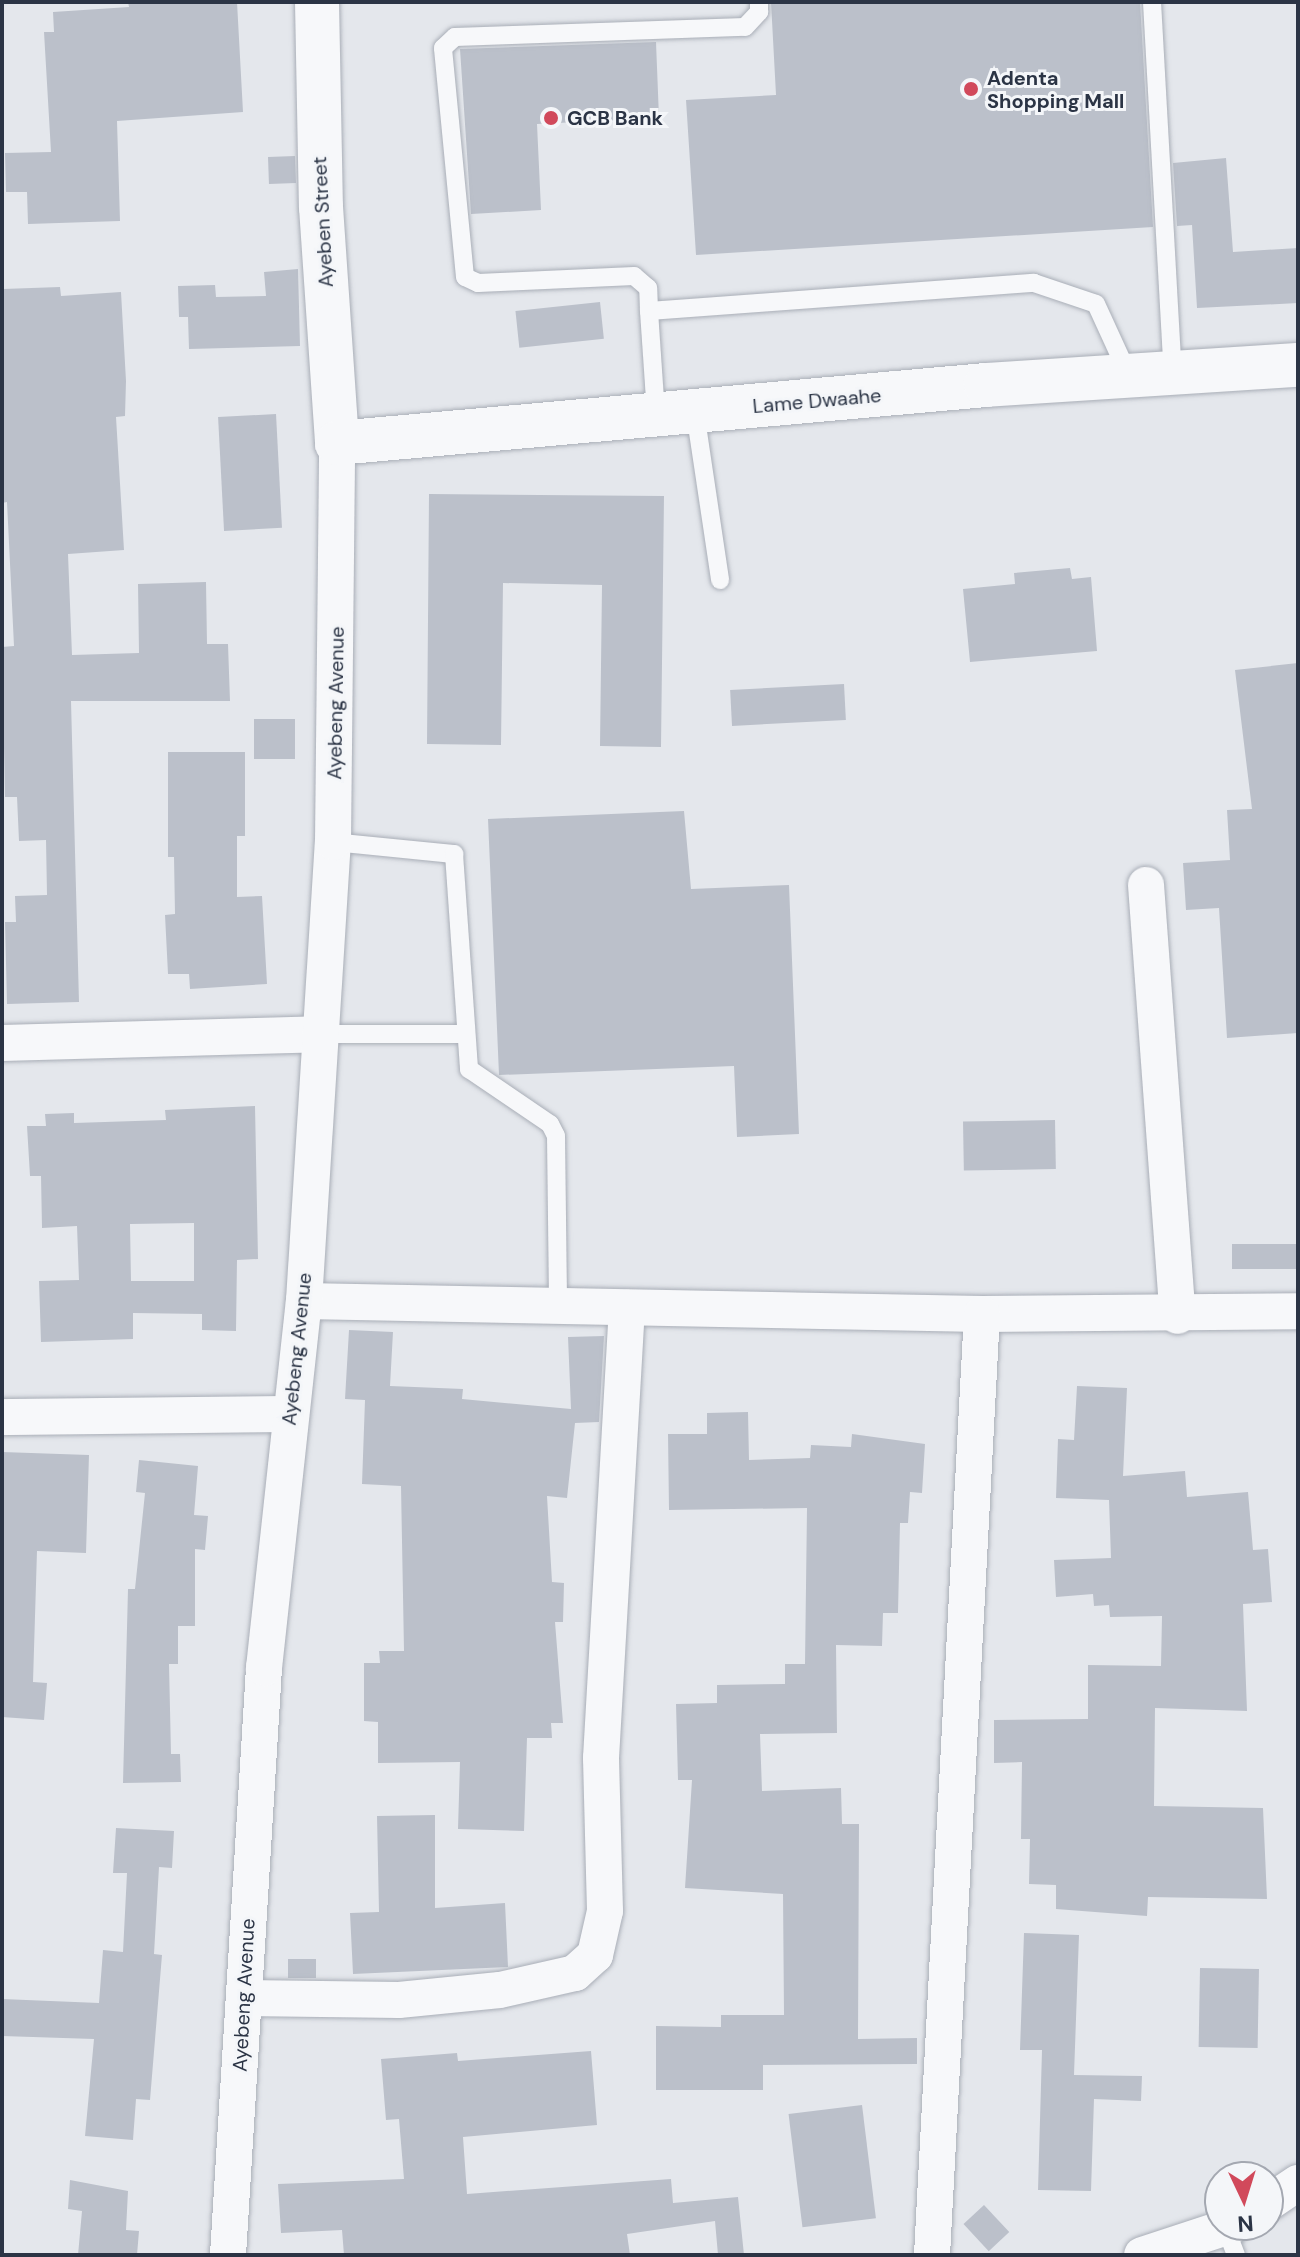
<!DOCTYPE html>
<style>
body{margin:0}
#map{position:relative;width:1300px;height:2257px;overflow:hidden;background:#e4e7ec;font-family:"DM Sans",sans-serif}
div>[style]{position:absolute}
[style*='--x']{left:calc(var(--x)*1px);top:calc(var(--y)*1px);width:calc(var(--w)*1px);rotate:calc(var(--a)*1deg)}
.building>*{inset:0;background:#bbc0ca;transform-origin:0 0}
.roads{filter:drop-shadow(0 0 2px #a9aeb7) drop-shadow(0 0 2px #a9aeb7)}
.service>*{height:18px;margin:-9px;padding:0 9px;transform-origin:9px;border-radius:9px;background:#f7f8fa}
.minor>*{height:36px;margin:-18px;padding:0 18px;transform-origin:18px;border-radius:18px;background:#f7f8fa}
.tertiary>*{height:44px;margin:-22px;padding:0 22px;transform-origin:22px;border-radius:22px;background:#f7f8fa}
.dots>*{width:22px;height:22px;translate:-50% -50%;box-sizing:border-box;border:4px solid #f4f6f9;border-radius:50%}
span{translate:-50% -50%;white-space:nowrap;text-align:center;line-height:1.15;-webkit-text-stroke:6px #f4f6f9;paint-order:stroke}
.poi-label{font-size:20px;color:#2b3445;font-weight:700}
.left{translate:0 -50%;text-align:left}
.street-label{font-size:20px;color:#2b3445}
.frame{position:absolute;inset:0;border:4px solid #2b3445;pointer-events:none}
.north{position:absolute;left:1204px;top:2161px;width:80px;height:80px;box-sizing:border-box;background:#f4f6f9;border:2px solid #a4a8b1;border-radius:50%;rotate:176deg;font-size:22px;font-weight:700;line-height:32px;text-align:center;color:#2b3445}
.north::after{content:'';display:block;margin:auto;width:28px;height:36px;background:#d1495b;clip-path:polygon(50% 0,100% 100%,50% 72%,0 100%)}
</style>
<div id="map">
<div class="building">
<i style="clip-path:polygon(128px 2px,237px 2px,243px 112px,117px 121px,120px 221px,28px 224px,27px 192px,6px 192px,5px 153px,51px 152px,44px 32px,54px 32px,53px 12px,129px 7px)"></i>
<i style="clip-path:polygon(771px 2px,1140px 2px,1153px 227px,696px 255px,686px 100px,776px 95px)"></i>
<i style="clip-path:polygon(656px 42px,659px 118px,537px 124px,541px 210px,471px 214px,460px 49px)"></i>
<i style="left:295px;top:156px;width:27px;height:27px;rotate:88deg"></i>
<i style="clip-path:polygon(1226px 158px,1233px 252px,1298px 248px,1298px 303px,1197px 308px,1192px 225px,1177px 226px,1173px 163px)"></i>
<i style="clip-path:polygon(298px 269px,300px 346px,189px 349px,188px 317px,179px 317px,178px 286px,215px 285px,216px 297px,266px 296px,264px 272px)"></i>
<i style="clip-path:polygon(60px 287px,61px 296px,121px 292px,126px 381px,125px 416px,116px 417px,124px 550px,68px 554px,72px 655px,139px 653px,138px 584px,206px 582px,207px 644px,228px 644px,230px 701px,71px 701px,79px 1002px,7px 1004px,5px 922px,16px 922px,15px 896px,47px 895px,46px 840px,19px 841px,17px 797px,5px 797px,2px 647px,14px 646px,7px 502px,2px 503px,3px 289px)"></i>
<i style="left:600px;top:302px;width:37px;height:85px;rotate:84deg"></i>
<i style="left:276px;top:414px;width:114px;height:58px;rotate:87deg"></i>
<i style="clip-path:polygon(429px 494px,664px 496px,661px 747px,600px 746px,602px 585px,503px 583px,501px 745px,427px 744px)"></i>
<i style="clip-path:polygon(1070px 568px,1072px 579px,1091px 577px,1097px 651px,970px 662px,963px 589px,1015px 584px,1014px 573px)"></i>
<i style="clip-path:polygon(1298px 663px,1298px 1033px,1227px 1038px,1219px 908px,1186px 910px,1183px 863px,1230px 860px,1227px 810px,1252px 809px,1235px 670px)"></i>
<i style="left:844px;top:684px;width:36px;height:114px;rotate:87deg"></i>
<i style="left:254px;top:719px;width:41px;height:40px"></i>
<i style="clip-path:polygon(168px 752px,245px 752px,245px 836px,237px 836px,237px 897px,262px 896px,267px 984px,190px 989px,189px 974px,168px 974px,165px 915px,175px 914px,174px 857px,168px 857px)"></i>
<i style="clip-path:polygon(684px 811px,691px 889px,789px 885px,799px 1134px,737px 1137px,734px 1066px,499px 1075px,488px 819px)"></i>
<i style="clip-path:polygon(evenodd,255px 1106px,258px 1259px,237px 1260px,236px 1331px,202px 1330px,202px 1314px,133px 1313px,133px 1339px,41px 1342px,39px 1281px,79px 1280px,77px 1226px,42px 1228px,41px 1176px,30px 1176px,27px 1126px,46px 1126px,45px 1114px,74px 1113px,74px 1123px,166px 1120px,165px 1110px,255px 1106px,194px 1223px,194px 1281px,131px 1281px,130px 1224px,194px 1223px)"></i>
<i style="left:1055px;top:1120px;width:49px;height:92px;rotate:89deg"></i>
<i style="left:1298px;top:1244px;width:25px;height:66px;rotate:90deg"></i>
<i style="clip-path:polygon(349px 1330px,393px 1332px,390px 1386px,463px 1389px,462px 1399px,571px 1409px,568px 1337px,604px 1336px,599px 1422px,575px 1423px,567px 1498px,547px 1496px,552px 1582px,564px 1583px,563px 1622px,555px 1622px,563px 1723px,551px 1723px,552px 1738px,527px 1738px,524px 1831px,458px 1829px,460px 1762px,378px 1763px,378px 1722px,364px 1721px,364px 1663px,380px 1663px,379px 1651px,404px 1651px,401px 1486px,362px 1484px,365px 1400px,345px 1399px)"></i>
<i style="clip-path:polygon(1077px 1386px,1127px 1388px,1123px 1476px,1185px 1471px,1187px 1497px,1248px 1492px,1253px 1550px,1268px 1549px,1272px 1602px,1243px 1604px,1247px 1711px,1155px 1708px,1154px 1806px,1263px 1808px,1267px 1899px,1148px 1897px,1147px 1916px,1056px 1909px,1056px 1885px,1029px 1884px,1030px 1839px,1021px 1839px,1022px 1762px,994px 1763px,994px 1720px,1088px 1719px,1088px 1665px,1161px 1666px,1162px 1616px,1110px 1617px,1109px 1605px,1094px 1606px,1093px 1594px,1056px 1597px,1054px 1560px,1111px 1558px,1109px 1500px,1056px 1498px,1058px 1439px,1074px 1440px)"></i>
<i style="clip-path:polygon(748px 1412px,749px 1460px,810px 1458px,811px 1445px,851px 1447px,852px 1434px,925px 1444px,922px 1493px,910px 1492px,908px 1523px,900px 1523px,898px 1613px,883px 1613px,882px 1646px,836px 1645px,837px 1733px,760px 1734px,762px 1791px,841px 1788px,842px 1824px,859px 1824px,858px 2039px,917px 2038px,917px 2064px,763px 2065px,763px 2090px,656px 2090px,656px 2026px,721px 2027px,721px 2015px,784px 2015px,783px 1894px,685px 1888px,692px 1780px,678px 1780px,676px 1704px,717px 1703px,717px 1685px,785px 1684px,785px 1664px,805px 1664px,807px 1508px,669px 1510px,668px 1434px,707px 1434px,707px 1413px)"></i>
<i style="clip-path:polygon(2px 1452px,89px 1455px,86px 1553px,37px 1551px,33px 1682px,47px 1683px,44px 1720px,2px 1717px)"></i>
<i style="clip-path:polygon(139px 1460px,198px 1466px,194px 1515px,208px 1516px,205px 1550px,195px 1549px,195px 1626px,178px 1626px,178px 1664px,169px 1664px,171px 1754px,180px 1754px,181px 1782px,123px 1783px,128px 1589px,135px 1589px,145px 1493px,136px 1492px)"></i>
<i style="clip-path:polygon(435px 1815px,435px 1908px,505px 1903px,508px 1967px,353px 1974px,350px 1913px,379px 1912px,377px 1816px)"></i>
<i style="clip-path:polygon(116px 1828px,174px 1831px,172px 1868px,159px 1867px,154px 1954px,162px 1955px,150px 2100px,136px 2099px,133px 2140px,85px 2136px,94px 2039px,2px 2036px,2px 1999px,99px 2003px,103px 1950px,123px 1952px,127px 1873px,113px 1873px)"></i>
<i style="clip-path:polygon(1024px 1933px,1079px 1935px,1074px 2075px,1142px 2076px,1141px 2101px,1094px 2099px,1091px 2191px,1038px 2190px,1042px 2050px,1020px 2050px)"></i>
<i style="left:288px;top:1959px;width:28px;height:19px"></i>
<i style="left:1200px;top:1968px;width:59px;height:79px;rotate:1deg"></i>
<i style="clip-path:polygon(591px 2051px,597px 2125px,463px 2137px,467px 2194px,671px 2179px,673px 2203px,738px 2197px,744px 2255px,718px 2255px,715px 2221px,627px 2234px,630px 2255px,344px 2255px,342px 2230px,281px 2233px,278px 2184px,404px 2179px,399px 2119px,386px 2120px,381px 2059px,457px 2053px,458px 2061px)"></i>
<i style="left:862px;top:2105px;width:114px;height:74px;rotate:83deg"></i>
<i style="clip-path:polygon(70px 2180px,128px 2191px,126px 2230px,139px 2231px,137px 2255px,78px 2255px,82px 2211px,68px 2209px)"></i>
<i style="left:984px;top:2205px;width:37px;height:28px;rotate:47deg"></i>
</div>
<div class="roads">
<div class="service">
<i style="--x:1152;--y:2;--w:372;--a:86.8"></i>
<i style="--x:649;--y:311;--w:23;--a:-92"></i>
<i style="--x:648;--y:288;--w:18;--a:-139"></i>
<i style="--x:634;--y:276;--w:156;--a:177.4"></i>
<i style="--x:478;--y:283;--w:14;--a:-155"></i>
<i style="--x:465;--y:277;--w:230;--a:-95.5"></i>
<i style="--x:443;--y:48;--w:16;--a:-43"></i>
<i style="--x:455;--y:37;--w:290;--a:-2"></i>
<i style="--x:745;--y:27;--w:21;--a:-47"></i>
<i style="--x:759;--y:12;--w:10;--a:-90"></i>
<i style="--x:695;--y:412;--w:170;--a:81.5"></i>
<i style="--x:656;--y:414;--w:103;--a:-93.9"></i>
<i style="--x:649;--y:311;--w:386;--a:-4.2"></i>
<i style="--x:1034;--y:283;--w:65;--a:18.7"></i>
<i style="--x:1096;--y:304;--w:79;--a:65.4"></i>
<i style="--x:333;--y:842;--w:122;--a:5.7"></i>
<i style="--x:454;--y:854;--w:216;--a:86"></i>
<i style="--x:469;--y:1069;--w:98;--a:34.2"></i>
<i style="--x:550;--y:1124;--w:13;--a:63"></i>
<i style="--x:556;--y:1136;--w:172;--a:89.3"></i>
<i style="--x:319;--y:1034;--w:144;--a:0"></i>
<i style="--x:1226;--y:2229;--w:28;--a:69"></i>
</div>
<div class="minor">
<i style="--x:1146;--y:885;--w:432;--a:85.8"></i>
<i style="--x:2;--y:1043;--w:317;--a:-1.6"></i>
<i style="--x:304;--y:1301;--w:678;--a:1.1"></i>
<i style="--x:982;--y:1314;--w:316;--a:-0.5"></i>
<i style="--x:2;--y:1417;--w:288;--a:-0.6"></i>
<i style="--x:244;--y:1998;--w:155;--a:0.7"></i>
<i style="--x:399;--y:2000;--w:101;--a:-5.7"></i>
<i style="--x:500;--y:1990;--w:77;--a:-12.8"></i>
<i style="--x:575;--y:1973;--w:27;--a:-42"></i>
<i style="--x:595;--y:1955;--w:45;--a:-77.2"></i>
<i style="--x:605;--y:1911;--w:153;--a:-91.5"></i>
<i style="--x:601;--y:1758;--w:451;--a:-86.7"></i>
<i style="--x:1268;--y:2203;--w:36;--a:-34"></i>
<i style="--x:228;--y:2255;--w:588;--a:-86.49"></i>
<i style="--x:264;--y:1668;--w:369;--a:-83.8"></i>
<i style="--x:304;--y:1301;--w:460;--a:-86.4"></i>
<i style="--x:333;--y:842;--w:399;--a:-89.4"></i>
<i style="--x:932;--y:2255;--w:942;--a:-86.96"></i>
<i style="--x:1142;--y:2255;--w:96;--a:-18.2"></i>
</div>
<div class="tertiary">
<i style="--x:317;--y:2;--w:205;--a:88.9"></i>
<i style="--x:321;--y:207;--w:237;--a:86.1"></i>
<i style="--x:337;--y:443;--w:652;--a:-5.11"></i>
<i style="--x:986;--y:385;--w:313;--a:-3.7"></i>
</div>
</div>
<div class="dots">
<i style="left:971px;top:89px;background:#d1495b"></i>
<i style="left:551px;top:118px;background:#d1495b"></i>
</div>
<div class="poi-label">
<span class="left" style="left:987px;top:90px">Adenta<br>Shopping Mall</span>
<span class="left" style="left:567px;top:118px">GCB Bank</span>
</div>
<div class="street-label">
<span style="left:323px;top:222px;rotate:-93deg">Ayeben Street</span>
<span style="left:817px;top:401px;rotate:-5deg">Lame Dwaahe</span>
<span style="left:336px;top:703px;rotate:-89deg">Ayebeng Avenue</span>
<span style="left:297px;top:1349px;rotate:-84deg">Ayebeng Avenue</span>
<span style="left:244px;top:1995px;rotate:-87deg">Ayebeng Avenue</span>
</div>
<div class="frame"></div>
<div class="north">N</div>
</div>
